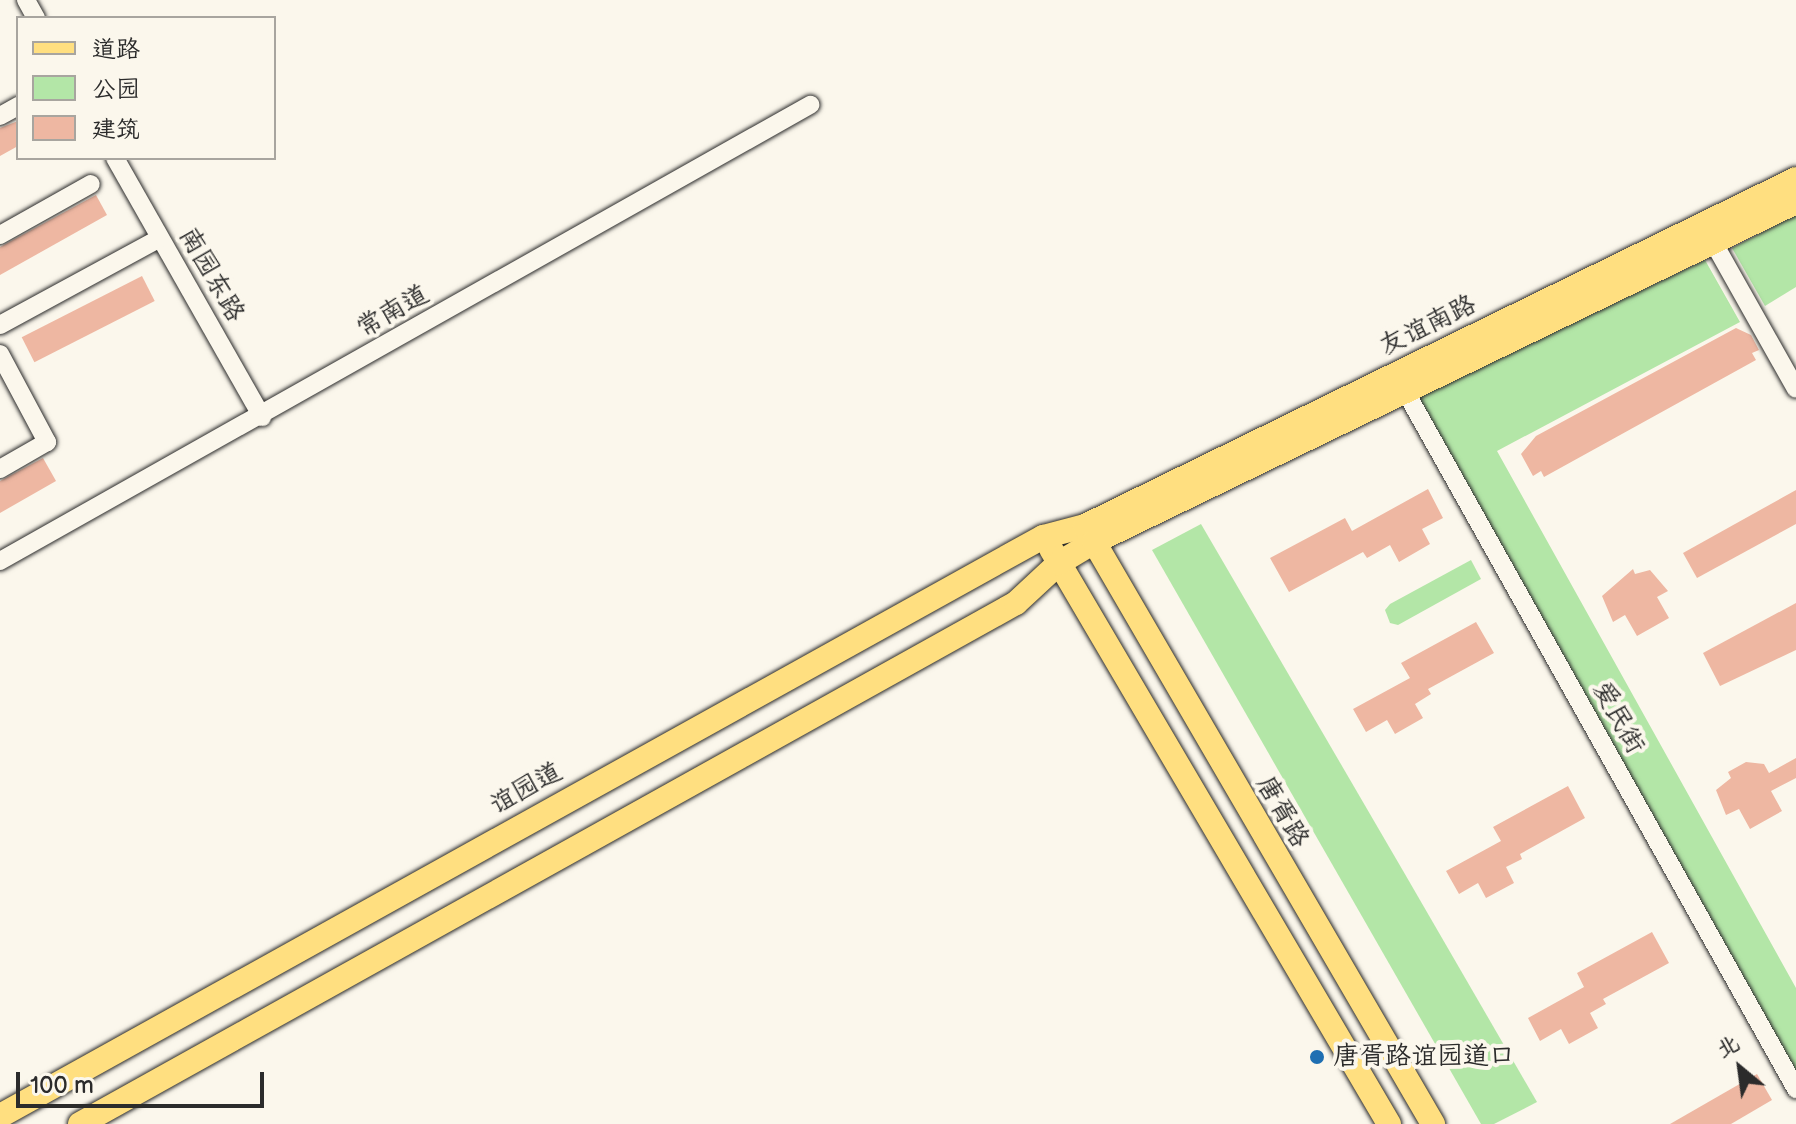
<!DOCTYPE html>
<meta charset="utf-8">
<style>
body{margin:0}
#map{position:relative;width:1796px;height:1124px;overflow:hidden;background:#fbf7ec;font-family:"Balsamiq Sans","LXGW WenKai TC",sans-serif}
div>[style]{position:absolute}
[style*='--x']{left:calc(var(--x)*1px);top:calc(var(--y)*1px);width:calc(var(--w)*1px);rotate:calc(var(--a)*1deg)}
.green>*{inset:0;background:#b3e6a7}
.building>*{inset:0;background:#eeb7a2;transform-origin:0 0}
.roads{filter:drop-shadow(0 0 2px #2b2b2b) drop-shadow(0 0 2px #2b2b2b)}
.minor>*{height:18px;margin:-9px;padding:0 9px;transform-origin:9px;border-radius:9px;background:#fbf7ec}
.major>*{height:24px;margin:-12px;padding:0 12px;transform-origin:12px;border-radius:12px;background:#ffdf80}
.dots>*{width:22px;height:22px;translate:-50% -50%;box-sizing:border-box;border:4px solid #fbf7ec;border-radius:50%}
span{translate:-50% -50%;white-space:nowrap;text-align:center;line-height:1.15;-webkit-text-stroke:8px #fbf7ec;paint-order:stroke}
.street-label{font-size:26px;color:#2b2b2b}
.poi-label{font-size:26px;color:#2b2b2b}
.left{translate:0 -50%;text-align:left}
.legend{position:absolute;left:16px;top:16px;width:260px;height:144px;box-sizing:border-box;background:#fbf7ec;border:2px solid #a8a59f;margin:0;padding:10px 14px;list-style:none;font-size:24px;color:#2b2b2b}
.legend li{display:flex;align-items:center;gap:16px;height:40px}
.legend b{width:40px;border:2px solid #a8a59f}
.north{position:absolute;left:1700px;top:1028px;width:80px;height:80px;-webkit-text-stroke:6px #fbf7ec;paint-order:stroke;rotate:331deg;font-size:22px;font-weight:700;line-height:32px;text-align:center;color:#2b2b2b}
.north::after{content:'';display:block;margin:auto;width:28px;height:36px;background:#2b2b2b;clip-path:polygon(50% 0,100% 100%,50% 72%,0 100%)}
.scale{position:absolute;left:16px;top:1072px;width:248px;height:36px;box-sizing:border-box;border:4px solid #2b2b2b;border-top:0;padding-left:10px;font-size:24px;line-height:28px;white-space:nowrap;color:#2b2b2b;-webkit-text-stroke:6px #fbf7ec;paint-order:stroke}
</style>
<div id="map">
<div class="green">
<i style="clip-path:polygon(1796px 215px,1796px 287px,1765px 306px,1732px 248px)"></i>
<i style="clip-path:polygon(1705px 260px,1740px 322px,1497px 451px,1796px 988px,1796px 1073px,1418px 397px)"></i>
<i style="clip-path:polygon(1201px 524px,1402px 869px,1537px 1102px,1494px 1124px,1481px 1124px,1152px 550px)"></i>
<i style="clip-path:polygon(1471px 560px,1481px 579px,1398px 625px,1390px 623px,1385px 610px,1390px 604px)"></i>
</div>
<div class="building">
<i style="clip-path:polygon(18px 121px,18px 146px,0 156px,0 128px)"></i>
<i style="clip-path:polygon(96px 195px,107px 215px,0 275px,0 247px)"></i>
<i style="left:142px;top:276px;width:28px;height:135px;rotate:63deg"></i>
<i style="clip-path:polygon(1736px 328px,1751px 335px,1759px 350px,1752px 353px,1756px 360px,1544px 477px,1541px 471px,1533px 476px,1521px 454px,1536px 436px)"></i>
<i style="clip-path:polygon(43px 458px,56px 481px,0 513px,0 481px)"></i>
<i style="clip-path:polygon(1428px 489px,1443px 518px,1422px 529px,1430px 544px,1399px 562px,1390px 545px,1367px 558px,1363px 552px,1289px 592px,1270px 558px,1345px 518px,1352px 531px)"></i>
<i style="clip-path:polygon(1796px 490px,1796px 524px,1697px 578px,1683px 553px)"></i>
<i style="clip-path:polygon(1633px 569px,1635px 574px,1650px 570px,1668px 591px,1657px 597px,1669px 618px,1637px 636px,1625px 615px,1613px 622px,1602px 596px)"></i>
<i style="clip-path:polygon(1796px 603px,1796px 650px,1720px 686px,1703px 653px)"></i>
<i style="clip-path:polygon(1476px 622px,1494px 653px,1428px 689px,1431px 694px,1415px 704px,1423px 718px,1395px 734px,1387px 720px,1366px 732px,1353px 709px,1410px 678px,1401px 663px)"></i>
<i style="clip-path:polygon(1796px 758px,1796px 778px,1771px 791px,1782px 811px,1750px 829px,1739px 809px,1726px 815px,1716px 790px,1731px 778px,1728px 772px,1746px 762px,1764px 764px,1769px 773px)"></i>
<i style="clip-path:polygon(1568px 786px,1585px 818px,1520px 854px,1522px 859px,1506px 867px,1514px 883px,1486px 898px,1478px 883px,1459px 894px,1446px 871px,1501px 841px,1493px 827px)"></i>
<i style="clip-path:polygon(1652px 932px,1669px 963px,1603px 999px,1606px 1004px,1590px 1013px,1598px 1028px,1569px 1044px,1561px 1029px,1540px 1041px,1528px 1018px,1584px 987px,1577px 973px)"></i>
<i style="clip-path:polygon(1757px 1074px,1772px 1100px,1731px 1124px,1670px 1124px)"></i>
</div>
<div class="roads">
<div class="minor">
<i style="--x:26;--y:0;--w:21;--a:61"></i>
<i style="--x:0;--y:116;--w:21;--a:-29"></i>
<i style="--x:115;--y:158;--w:298;--a:60.4"></i>
<i style="--x:1707;--y:231;--w:181;--a:60.6"></i>
<i style="--x:0;--y:235;--w:104;--a:-29.3"></i>
<i style="--x:0;--y:325;--w:182;--a:-28.5"></i>
<i style="--x:0;--y:354;--w:100;--a:61.9"></i>
<i style="--x:47;--y:442;--w:54;--a:150.1"></i>
<i style="--x:1399;--y:380;--w:813;--a:60.75"></i>
<i style="--x:0;--y:561;--w:930;--a:-29.38"></i>
</div>
<div class="major">
<i style="--x:1086;--y:528;--w:690;--a:59.79"></i>
<i style="--x:1051;--y:549;--w:667;--a:59.55"></i>
<i style="--x:0;--y:1116;--w:1193;--a:-29.04"></i>
<i style="--x:1043;--y:537;--w:43;--a:-14.7"></i>
<i style="--x:1085;--y:526;--w:791;--a:-26.01"></i>
<i style="--x:80;--y:1124;--w:1071;--a:-29.1"></i>
<i style="--x:1016;--y:603;--w:59;--a:-42.9"></i>
<i style="--x:1059;--y:563;--w:41;--a:-31"></i>
<i style="--x:1094;--y:542;--w:780;--a:-25.84"></i>
</div>
</div>
<div class="dots">
<i style="left:1317px;top:1057px;background:#1f6fb2"></i>
</div>
<div class="street-label">
<span style="left:211px;top:275px;rotate:60deg">南园东路</span>
<span style="left:393px;top:312px;rotate:-30deg">常南道</span>
<span style="left:1428px;top:326px;rotate:-26deg">友谊南路</span>
<span style="left:1618px;top:718px;rotate:61deg">爱民街</span>
<span style="left:526px;top:789px;rotate:-29deg">谊园道</span>
<span style="left:1282px;top:812px;rotate:60deg">唐胥路</span>
</div>
<div class="poi-label">
<span class="left" style="left:1333px;top:1057px">唐胥路谊园道口</span>
</div>
<ul class="legend">
<li><b style="height:10px;background:#ffdf80"></b>道路</li>
<li><b style="height:22px;background:#b3e6a7"></b>公园</li>
<li><b style="height:22px;background:#eeb7a2"></b>建筑</li>
</ul>
<div class="north">北</div>
<div class="scale">100 m</div>
</div>
